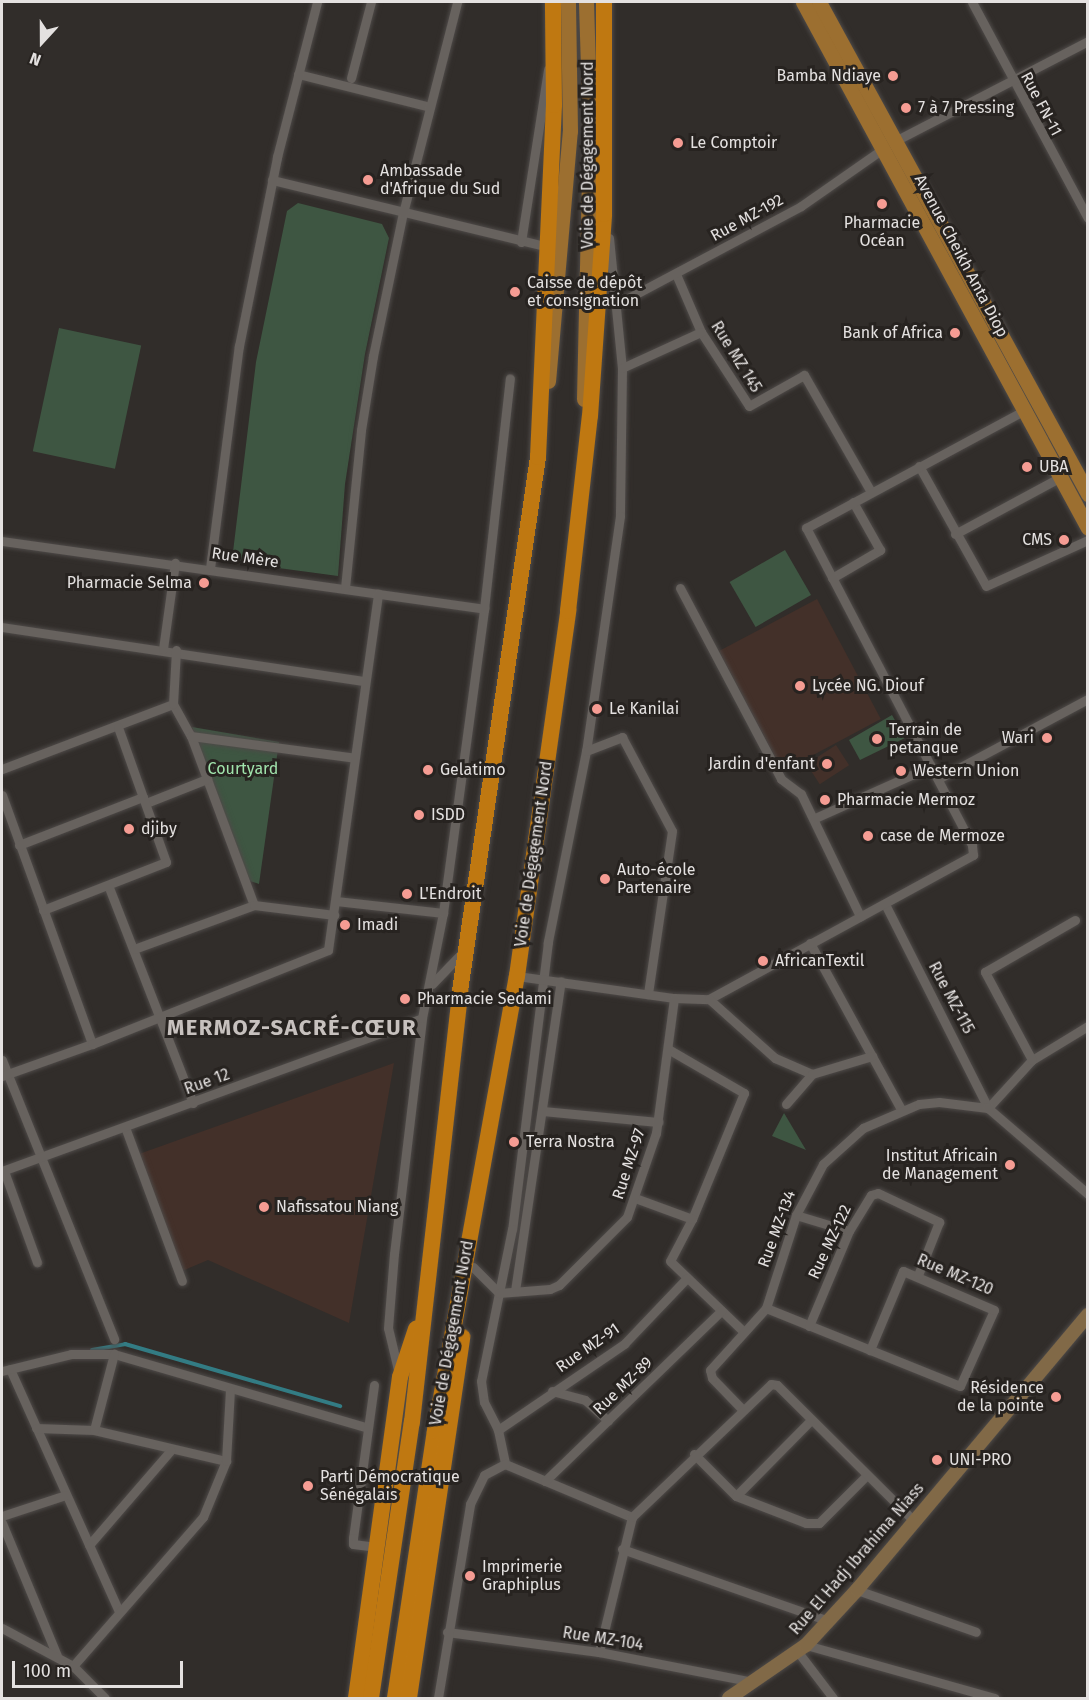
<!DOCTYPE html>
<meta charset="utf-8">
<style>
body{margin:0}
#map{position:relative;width:1089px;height:1700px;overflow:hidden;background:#312d2a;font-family:"Fira Sans",sans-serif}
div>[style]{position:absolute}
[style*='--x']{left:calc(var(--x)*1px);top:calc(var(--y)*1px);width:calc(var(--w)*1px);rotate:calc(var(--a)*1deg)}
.education>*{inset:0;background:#433029;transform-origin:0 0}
.green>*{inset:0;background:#3e5642;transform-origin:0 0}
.stream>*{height:4px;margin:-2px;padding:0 2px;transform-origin:2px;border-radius:2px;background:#337c84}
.roads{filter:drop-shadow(0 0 2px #4e4a48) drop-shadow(0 0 2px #4e4a48)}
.street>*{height:9px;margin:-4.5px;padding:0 4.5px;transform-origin:4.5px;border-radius:4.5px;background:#67625e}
.secondary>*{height:14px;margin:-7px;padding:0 7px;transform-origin:7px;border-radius:7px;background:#816947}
.primary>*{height:15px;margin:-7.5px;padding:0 7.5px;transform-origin:7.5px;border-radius:7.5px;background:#9c6f30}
.highway>*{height:16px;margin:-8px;padding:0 8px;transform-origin:8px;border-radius:8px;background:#bf7811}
.dots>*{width:16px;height:16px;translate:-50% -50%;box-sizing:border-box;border:3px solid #272320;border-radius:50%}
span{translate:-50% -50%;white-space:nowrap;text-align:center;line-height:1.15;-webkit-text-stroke:6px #272320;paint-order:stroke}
.poi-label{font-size:16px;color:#e4e1e0}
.right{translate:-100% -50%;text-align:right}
.left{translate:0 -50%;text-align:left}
.street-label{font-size:16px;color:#e4e1e0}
.park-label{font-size:16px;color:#a0e4ac}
.district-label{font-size:22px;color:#c7c1be;font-weight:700;letter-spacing:1.5px}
.frame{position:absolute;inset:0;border:3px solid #e4e1e0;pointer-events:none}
.north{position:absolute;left:12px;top:12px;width:60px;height:60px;-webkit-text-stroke:4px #272320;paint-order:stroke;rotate:201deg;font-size:16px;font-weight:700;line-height:24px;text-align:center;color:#e4e1e0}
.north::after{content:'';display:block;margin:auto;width:21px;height:27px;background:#e4e1e0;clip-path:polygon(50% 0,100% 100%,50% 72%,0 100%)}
.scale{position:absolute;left:12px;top:1661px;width:171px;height:27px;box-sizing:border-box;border:3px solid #e4e1e0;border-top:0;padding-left:8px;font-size:18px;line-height:21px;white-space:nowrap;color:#e4e1e0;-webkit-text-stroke:4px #272320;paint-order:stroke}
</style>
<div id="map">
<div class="education">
<i style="left:817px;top:599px;width:136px;height:111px;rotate:62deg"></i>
<i style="left:836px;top:745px;width:24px;height:35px;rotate:57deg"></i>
<i style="clip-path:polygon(394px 1063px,349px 1323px,208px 1260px,182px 1271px,139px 1154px)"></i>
</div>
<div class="green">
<i style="clip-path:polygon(298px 203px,382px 224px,389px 238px,365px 354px,345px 484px,338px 576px,241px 563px,233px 552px,256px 362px,287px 211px)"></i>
<i style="left:59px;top:328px;width:84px;height:126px;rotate:12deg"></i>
<i style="left:785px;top:550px;width:52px;height:64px;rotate:60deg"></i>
<i style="clip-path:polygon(892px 715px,905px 738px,860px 760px,849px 740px)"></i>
<i style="clip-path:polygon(192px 727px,279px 742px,259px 884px,250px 881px)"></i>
<i style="clip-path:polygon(784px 1113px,806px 1150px,772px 1136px)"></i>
</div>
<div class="stream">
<i style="--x:92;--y:1350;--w:34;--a:-10"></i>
<i style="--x:125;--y:1344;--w:224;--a:16.1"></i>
</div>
<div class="roads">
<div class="street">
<i style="--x:972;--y:2;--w:245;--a:61.8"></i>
<i style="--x:298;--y:74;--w:136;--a:14"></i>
<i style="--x:351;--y:78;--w:79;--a:-75.3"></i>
<i style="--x:895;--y:141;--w:217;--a:-27.4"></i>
<i style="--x:272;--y:180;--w:284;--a:13.6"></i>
<i style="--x:609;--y:238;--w:131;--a:84.3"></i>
<i style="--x:622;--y:368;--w:148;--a:90.8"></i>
<i style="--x:620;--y:516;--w:237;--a:98.2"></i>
<i style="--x:586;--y:751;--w:195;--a:101.3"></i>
<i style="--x:548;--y:942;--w:289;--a:97.1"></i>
<i style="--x:512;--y:1229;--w:155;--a:101.5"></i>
<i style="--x:481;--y:1381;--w:21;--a:82"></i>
<i style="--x:484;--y:1402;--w:31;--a:63"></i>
<i style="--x:498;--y:1430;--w:35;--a:78"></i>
<i style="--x:505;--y:1464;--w:138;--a:22.7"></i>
<i style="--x:521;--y:242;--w:175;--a:-81.1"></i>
<i style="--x:676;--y:274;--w:63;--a:66.7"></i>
<i style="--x:701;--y:332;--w:88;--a:57"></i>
<i style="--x:749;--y:406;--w:63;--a:-29.4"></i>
<i style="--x:804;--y:375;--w:135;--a:60.2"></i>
<i style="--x:617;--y:304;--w:208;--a:-28"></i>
<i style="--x:801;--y:206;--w:101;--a:-34.9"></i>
<i style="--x:622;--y:368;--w:87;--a:-24.5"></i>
<i style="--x:919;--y:466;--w:137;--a:60.8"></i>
<i style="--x:986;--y:586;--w:112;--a:-24.3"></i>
<i style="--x:955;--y:534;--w:118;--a:-28.3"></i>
<i style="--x:2;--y:541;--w:487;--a:8"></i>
<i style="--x:210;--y:568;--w:224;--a:-82.6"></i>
<i style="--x:239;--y:346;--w:193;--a:-78.6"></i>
<i style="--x:277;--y:157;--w:160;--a:-75.5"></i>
<i style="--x:832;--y:578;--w:56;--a:-30.3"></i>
<i style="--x:880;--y:550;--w:55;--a:-119.4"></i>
<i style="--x:345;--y:588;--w:159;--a:-84.2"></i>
<i style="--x:361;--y:430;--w:75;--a:-80.8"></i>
<i style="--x:373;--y:356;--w:146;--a:-78.2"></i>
<i style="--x:403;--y:213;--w:218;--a:-75.6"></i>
<i style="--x:680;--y:588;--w:216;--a:62.1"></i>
<i style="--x:781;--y:779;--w:25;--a:37"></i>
<i style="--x:801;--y:794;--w:136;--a:64.2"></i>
<i style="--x:2;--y:627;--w:366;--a:8.5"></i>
<i style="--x:163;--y:649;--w:87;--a:-82.1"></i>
<i style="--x:173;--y:704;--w:37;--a:61"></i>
<i style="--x:191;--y:736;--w:180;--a:69.6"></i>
<i style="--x:191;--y:736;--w:165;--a:7.6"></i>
<i style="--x:586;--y:751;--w:39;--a:-21"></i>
<i style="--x:622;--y:737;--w:106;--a:62"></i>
<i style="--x:672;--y:831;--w:165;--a:98.4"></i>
<i style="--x:2;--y:769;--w:183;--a:-20.8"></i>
<i style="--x:173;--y:704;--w:54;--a:-86.8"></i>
<i style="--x:938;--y:779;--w:170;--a:-28.1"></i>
<i style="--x:2;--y:795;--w:265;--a:70.1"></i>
<i style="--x:146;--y:803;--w:66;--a:-21.5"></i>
<i style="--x:815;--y:818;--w:127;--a:-24.1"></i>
<i style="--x:19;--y:845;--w:133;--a:-21.2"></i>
<i style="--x:108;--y:885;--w:234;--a:68.7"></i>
<i style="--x:336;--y:901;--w:108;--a:6.4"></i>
<i style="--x:885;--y:904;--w:229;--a:63.2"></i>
<i style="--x:988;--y:1108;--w:65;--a:-47.5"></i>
<i style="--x:1032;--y:1060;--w:66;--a:-31.3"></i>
<i style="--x:43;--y:910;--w:132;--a:-21.3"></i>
<i style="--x:166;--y:862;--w:143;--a:-109.6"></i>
<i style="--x:810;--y:943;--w:189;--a:61.3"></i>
<i style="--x:134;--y:949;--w:128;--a:-20.1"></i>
<i style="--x:254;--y:905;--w:81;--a:7.1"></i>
<i style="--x:517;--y:976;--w:159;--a:8"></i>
<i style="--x:674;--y:998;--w:35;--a:2"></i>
<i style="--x:709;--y:999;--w:301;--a:-28.6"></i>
<i style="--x:973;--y:855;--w:10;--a:-96"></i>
<i style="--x:972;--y:845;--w:358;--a:-117.6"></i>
<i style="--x:806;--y:528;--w:247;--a:-28.3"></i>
<i style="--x:432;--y:984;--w:46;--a:-45.9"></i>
<i style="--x:709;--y:999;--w:89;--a:41.8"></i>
<i style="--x:775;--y:1058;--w:40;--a:23.4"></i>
<i style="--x:668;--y:1049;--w:88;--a:30.1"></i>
<i style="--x:744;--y:1093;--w:136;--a:112.4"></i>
<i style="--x:692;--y:1219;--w:47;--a:117.6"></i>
<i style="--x:670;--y:1261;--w:101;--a:43.8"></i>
<i style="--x:2;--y:1060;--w:301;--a:68.1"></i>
<i style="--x:1032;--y:1060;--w:100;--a:-118.1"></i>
<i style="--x:985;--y:972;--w:104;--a:-30"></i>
<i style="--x:2;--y:1076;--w:96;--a:-19.6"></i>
<i style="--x:92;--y:1044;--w:254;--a:-21.7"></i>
<i style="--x:328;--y:950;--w:360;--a:-82"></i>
<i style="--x:786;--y:1104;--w:40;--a:-49"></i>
<i style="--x:812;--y:1074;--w:63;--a:-16.7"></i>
<i style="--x:542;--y:1111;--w:117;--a:5.4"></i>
<i style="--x:125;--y:1127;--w:164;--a:69.7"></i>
<i style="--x:2;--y:1171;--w:447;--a:-20"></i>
<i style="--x:4;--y:1171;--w:97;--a:70.1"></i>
<i style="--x:635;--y:1198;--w:61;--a:20.2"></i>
<i style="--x:796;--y:1215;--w:55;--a:16.8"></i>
<i style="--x:473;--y:1267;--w:37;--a:45"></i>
<i style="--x:499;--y:1293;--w:51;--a:-4.5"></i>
<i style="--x:550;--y:1289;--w:10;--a:-24"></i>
<i style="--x:559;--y:1285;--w:96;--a:-45"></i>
<i style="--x:627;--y:1217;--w:89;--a:-71"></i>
<i style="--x:656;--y:1133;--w:136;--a:-82.4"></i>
<i style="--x:515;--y:1291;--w:313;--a:-81.6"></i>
<i style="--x:766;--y:1308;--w:209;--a:21.9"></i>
<i style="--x:960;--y:1386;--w:83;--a:-65.9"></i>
<i style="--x:994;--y:1310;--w:99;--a:-156.8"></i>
<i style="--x:903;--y:1271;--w:86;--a:112.7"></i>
<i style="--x:809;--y:1326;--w:103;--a:-67.2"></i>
<i style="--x:849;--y:1231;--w:42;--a:-58.6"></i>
<i style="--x:871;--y:1195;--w:7;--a:-16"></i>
<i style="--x:878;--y:1193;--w:68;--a:25.4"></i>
<i style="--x:939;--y:1222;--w:57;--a:111.6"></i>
<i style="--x:10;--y:1369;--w:266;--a:65.8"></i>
<i style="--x:2;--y:1371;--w:71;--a:-13.8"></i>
<i style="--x:71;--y:1354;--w:43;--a:0"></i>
<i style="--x:114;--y:1354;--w:262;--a:16.2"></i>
<i style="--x:399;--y:1374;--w:47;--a:-103.4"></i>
<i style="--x:388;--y:1328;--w:74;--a:-85.4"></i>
<i style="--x:394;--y:1254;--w:238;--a:-83.2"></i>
<i style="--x:422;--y:1018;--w:107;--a:-78.7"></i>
<i style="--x:443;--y:913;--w:307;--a:-82.3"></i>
<i style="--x:484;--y:609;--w:232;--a:-83.6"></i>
<i style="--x:374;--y:1385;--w:154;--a:97.8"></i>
<i style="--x:353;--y:1538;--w:6;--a:90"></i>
<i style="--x:353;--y:1544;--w:24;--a:7"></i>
<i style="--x:552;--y:1391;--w:34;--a:15"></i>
<i style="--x:585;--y:1400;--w:31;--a:42"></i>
<i style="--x:742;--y:1409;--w:43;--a:-134.1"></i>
<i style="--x:712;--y:1378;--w:8;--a:-104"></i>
<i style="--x:710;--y:1370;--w:84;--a:-47.9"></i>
<i style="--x:766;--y:1308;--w:98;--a:-72.1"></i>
<i style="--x:796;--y:1215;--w:58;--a:-62.1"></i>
<i style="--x:823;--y:1164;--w:54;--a:-42"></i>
<i style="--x:863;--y:1128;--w:61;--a:-23.2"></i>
<i style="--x:919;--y:1104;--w:20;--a:-6"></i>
<i style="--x:939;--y:1102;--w:49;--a:7"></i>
<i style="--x:988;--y:1108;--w:132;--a:40.7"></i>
<i style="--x:36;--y:1428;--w:58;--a:2"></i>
<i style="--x:94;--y:1430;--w:136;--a:13.2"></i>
<i style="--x:94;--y:1430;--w:79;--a:-75.3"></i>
<i style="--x:498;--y:1430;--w:153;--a:-34.3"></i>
<i style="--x:624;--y:1344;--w:90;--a:-46.4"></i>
<i style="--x:694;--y:1454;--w:59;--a:45"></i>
<i style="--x:736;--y:1496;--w:75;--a:21.1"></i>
<i style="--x:806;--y:1523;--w:13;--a:0"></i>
<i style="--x:819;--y:1523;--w:68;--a:-45"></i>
<i style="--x:545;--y:1481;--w:245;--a:-44"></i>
<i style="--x:736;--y:1496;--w:107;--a:-45.4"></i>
<i style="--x:2;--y:1516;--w:67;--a:-18.2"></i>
<i style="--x:2;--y:1523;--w:144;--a:67.5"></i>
<i style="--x:89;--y:1545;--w:125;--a:-49.2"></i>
<i style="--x:622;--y:1549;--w:216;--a:19.2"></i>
<i style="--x:857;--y:1590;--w:126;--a:19.4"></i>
<i style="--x:2;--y:1628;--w:81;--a:28.2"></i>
<i style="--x:73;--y:1666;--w:45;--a:45"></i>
<i style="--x:447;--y:1632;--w:153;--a:7.5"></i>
<i style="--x:599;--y:1652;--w:158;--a:11"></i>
<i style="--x:806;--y:1645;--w:196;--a:15.7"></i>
<i style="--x:599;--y:1652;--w:139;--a:-76.3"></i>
<i style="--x:632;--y:1517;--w:192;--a:-43.7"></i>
<i style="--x:771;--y:1384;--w:6;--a:9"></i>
<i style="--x:777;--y:1385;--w:192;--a:44.8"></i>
<i style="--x:798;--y:1652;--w:58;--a:52.7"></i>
<i style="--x:73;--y:1666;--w:198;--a:-48.9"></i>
<i style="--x:203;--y:1517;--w:61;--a:-67.7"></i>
<i style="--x:226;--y:1461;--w:71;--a:-86.8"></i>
<i style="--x:438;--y:1698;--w:197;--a:-80.6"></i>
<i style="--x:470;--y:1504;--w:32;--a:-64"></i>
<i style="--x:484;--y:1475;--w:24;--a:-28"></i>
</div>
<div class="secondary">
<i style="--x:729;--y:1698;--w:93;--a:-34.5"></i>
<i style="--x:806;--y:1645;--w:75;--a:-47.2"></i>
<i style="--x:857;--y:1590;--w:359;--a:-50"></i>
</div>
<div class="primary">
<i style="--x:803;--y:2;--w:598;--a:61.55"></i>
<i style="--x:819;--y:2;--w:561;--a:61.33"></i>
<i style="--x:548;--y:381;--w:251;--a:-85"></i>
<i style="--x:570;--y:131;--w:129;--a:-90.9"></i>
<i style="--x:584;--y:399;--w:268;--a:-88.7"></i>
<i style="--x:590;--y:131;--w:129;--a:-91.8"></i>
</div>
<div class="highway">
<i style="--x:356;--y:1698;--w:324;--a:-82.2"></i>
<i style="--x:400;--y:1377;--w:51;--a:-71.6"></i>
<i style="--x:371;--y:1698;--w:279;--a:-81.6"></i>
<i style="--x:412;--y:1422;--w:434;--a:-83.6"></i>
<i style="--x:460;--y:991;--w:540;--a:-81.69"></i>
<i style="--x:538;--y:457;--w:352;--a:-87.4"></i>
<i style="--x:554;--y:105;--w:103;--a:-90.6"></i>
<i style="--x:395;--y:1698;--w:270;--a:-81.5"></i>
<i style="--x:435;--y:1431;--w:462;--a:-79.8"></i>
<i style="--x:517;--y:976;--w:369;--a:-82"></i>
<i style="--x:568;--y:611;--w:196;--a:-83.6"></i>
<i style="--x:590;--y:416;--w:202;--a:-86"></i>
<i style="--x:604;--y:214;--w:212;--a:-90"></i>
<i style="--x:409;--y:1698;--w:365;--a:-81.6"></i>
</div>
</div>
<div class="dots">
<i style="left:893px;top:76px;background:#f59c93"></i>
<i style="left:906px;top:108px;background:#f59c93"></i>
<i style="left:678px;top:143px;background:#f59c93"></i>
<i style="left:368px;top:180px;background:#f59c93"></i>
<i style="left:882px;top:204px;background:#f59c93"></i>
<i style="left:515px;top:292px;background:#f59c93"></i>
<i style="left:955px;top:333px;background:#f59c93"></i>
<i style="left:1027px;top:467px;background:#f59c93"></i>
<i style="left:1064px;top:540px;background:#f59c93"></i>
<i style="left:204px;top:583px;background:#f59c93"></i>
<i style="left:800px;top:686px;background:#f59c93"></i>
<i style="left:597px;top:709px;background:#f59c93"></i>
<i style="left:1047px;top:738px;background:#f59c93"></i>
<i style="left:877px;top:739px;background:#f59c93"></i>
<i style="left:827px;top:764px;background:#f59c93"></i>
<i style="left:428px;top:770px;background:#f59c93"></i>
<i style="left:901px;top:771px;background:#f59c93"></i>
<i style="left:825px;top:800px;background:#f59c93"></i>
<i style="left:419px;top:815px;background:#f59c93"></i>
<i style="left:129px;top:829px;background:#f59c93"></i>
<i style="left:868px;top:836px;background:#f59c93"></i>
<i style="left:605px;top:879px;background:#f59c93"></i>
<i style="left:407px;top:894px;background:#f59c93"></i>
<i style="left:345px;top:925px;background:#f59c93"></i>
<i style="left:763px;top:961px;background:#f59c93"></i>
<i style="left:405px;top:999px;background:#f59c93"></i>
<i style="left:514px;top:1142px;background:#f59c93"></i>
<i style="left:1010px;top:1165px;background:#f59c93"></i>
<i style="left:264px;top:1207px;background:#f59c93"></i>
<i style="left:1056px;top:1397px;background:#f59c93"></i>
<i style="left:937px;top:1460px;background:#f59c93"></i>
<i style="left:308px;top:1486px;background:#f59c93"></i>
<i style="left:470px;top:1576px;background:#f59c93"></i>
</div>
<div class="poi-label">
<span class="right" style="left:881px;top:76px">Bamba Ndiaye</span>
<span class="left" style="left:918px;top:108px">7 à 7 Pressing</span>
<span class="left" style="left:690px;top:143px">Le Comptoir</span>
<span class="left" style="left:380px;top:180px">Ambassade<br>d'Afrique du Sud</span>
<span style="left:882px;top:232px">Pharmacie<br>Océan</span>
<span class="left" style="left:527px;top:292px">Caisse de dépôt<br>et consignation</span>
<span class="right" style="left:943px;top:333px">Bank of Africa</span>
<span class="left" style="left:1039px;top:467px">UBA</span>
<span class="right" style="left:1052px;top:540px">CMS</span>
<span class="right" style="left:192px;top:583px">Pharmacie Selma</span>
<span class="left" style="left:812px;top:686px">Lycée NG. Diouf</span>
<span class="left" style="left:609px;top:709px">Le Kanilai</span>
<span class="left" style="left:889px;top:739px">Terrain de<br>petanque</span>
<span class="right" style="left:1034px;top:738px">Wari</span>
<span class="right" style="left:815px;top:764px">Jardin d'enfant</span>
<span class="left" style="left:440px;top:770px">Gelatimo</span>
<span class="left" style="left:913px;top:771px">Western Union</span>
<span class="left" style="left:837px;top:800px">Pharmacie Mermoz</span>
<span class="left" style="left:431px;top:815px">ISDD</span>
<span class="left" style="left:141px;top:829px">djiby</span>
<span class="left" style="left:880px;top:836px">case de Mermoze</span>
<span class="left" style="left:617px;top:879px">Auto-école<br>Partenaire</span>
<span class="left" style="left:419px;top:894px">L'Endroit</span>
<span class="left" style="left:357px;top:925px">Imadi</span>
<span class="left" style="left:775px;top:961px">AfricanTextil</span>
<span class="left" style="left:417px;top:999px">Pharmacie Sedami</span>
<span class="left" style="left:526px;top:1142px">Terra Nostra</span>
<span class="right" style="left:998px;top:1165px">Institut Africain<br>de Management</span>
<span class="left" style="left:276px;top:1207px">Nafissatou Niang</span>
<span class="right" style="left:1044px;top:1397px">Résidence<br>de la pointe</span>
<span class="left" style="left:949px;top:1460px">UNI-PRO</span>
<span class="left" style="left:320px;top:1486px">Parti Démocratique<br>Sénégalais</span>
<span class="left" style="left:482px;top:1576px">Imprimerie<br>Graphiplus</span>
</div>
<div class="street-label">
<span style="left:1041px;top:104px;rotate:62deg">Rue FN-11</span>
<span style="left:588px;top:155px;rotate:-90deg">Voie de Dégagement Nord</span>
<span style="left:747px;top:218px;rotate:-29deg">Rue MZ-192</span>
<span style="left:961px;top:256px;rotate:62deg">Avenue Cheikh Anta Diop</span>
<span style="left:736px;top:357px;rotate:58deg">Rue MZ 145</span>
<span style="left:245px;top:558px;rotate:8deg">Rue Mère</span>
<span style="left:534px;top:854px;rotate:-82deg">Voie de Dégagement Nord</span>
<span style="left:951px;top:998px;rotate:62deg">Rue MZ-115</span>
<span style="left:207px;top:1082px;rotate:-20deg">Rue 12</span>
<span style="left:629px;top:1164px;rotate:-72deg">Rue MZ-97</span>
<span style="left:777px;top:1229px;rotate:-70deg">Rue MZ-134</span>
<span style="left:830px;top:1242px;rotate:-65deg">Rue MZ-122</span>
<span style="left:955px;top:1275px;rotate:23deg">Rue MZ-120</span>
<span style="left:452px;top:1333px;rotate:-80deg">Voie de Dégagement Nord</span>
<span style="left:588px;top:1348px;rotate:-35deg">Rue MZ-91</span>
<span style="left:623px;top:1386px;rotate:-44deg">Rue MZ-89</span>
<span style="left:857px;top:1559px;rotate:-49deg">Rue El Hadj Ibrahima Niass</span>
<span style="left:603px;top:1639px;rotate:9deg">Rue MZ-104</span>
</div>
<div class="park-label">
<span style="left:243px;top:769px">Courtyard</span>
</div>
<div class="district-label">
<span style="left:292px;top:1028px">MERMOZ-SACRÉ-CŒUR</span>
</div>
<div class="frame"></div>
<div class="north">N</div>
<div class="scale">100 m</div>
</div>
